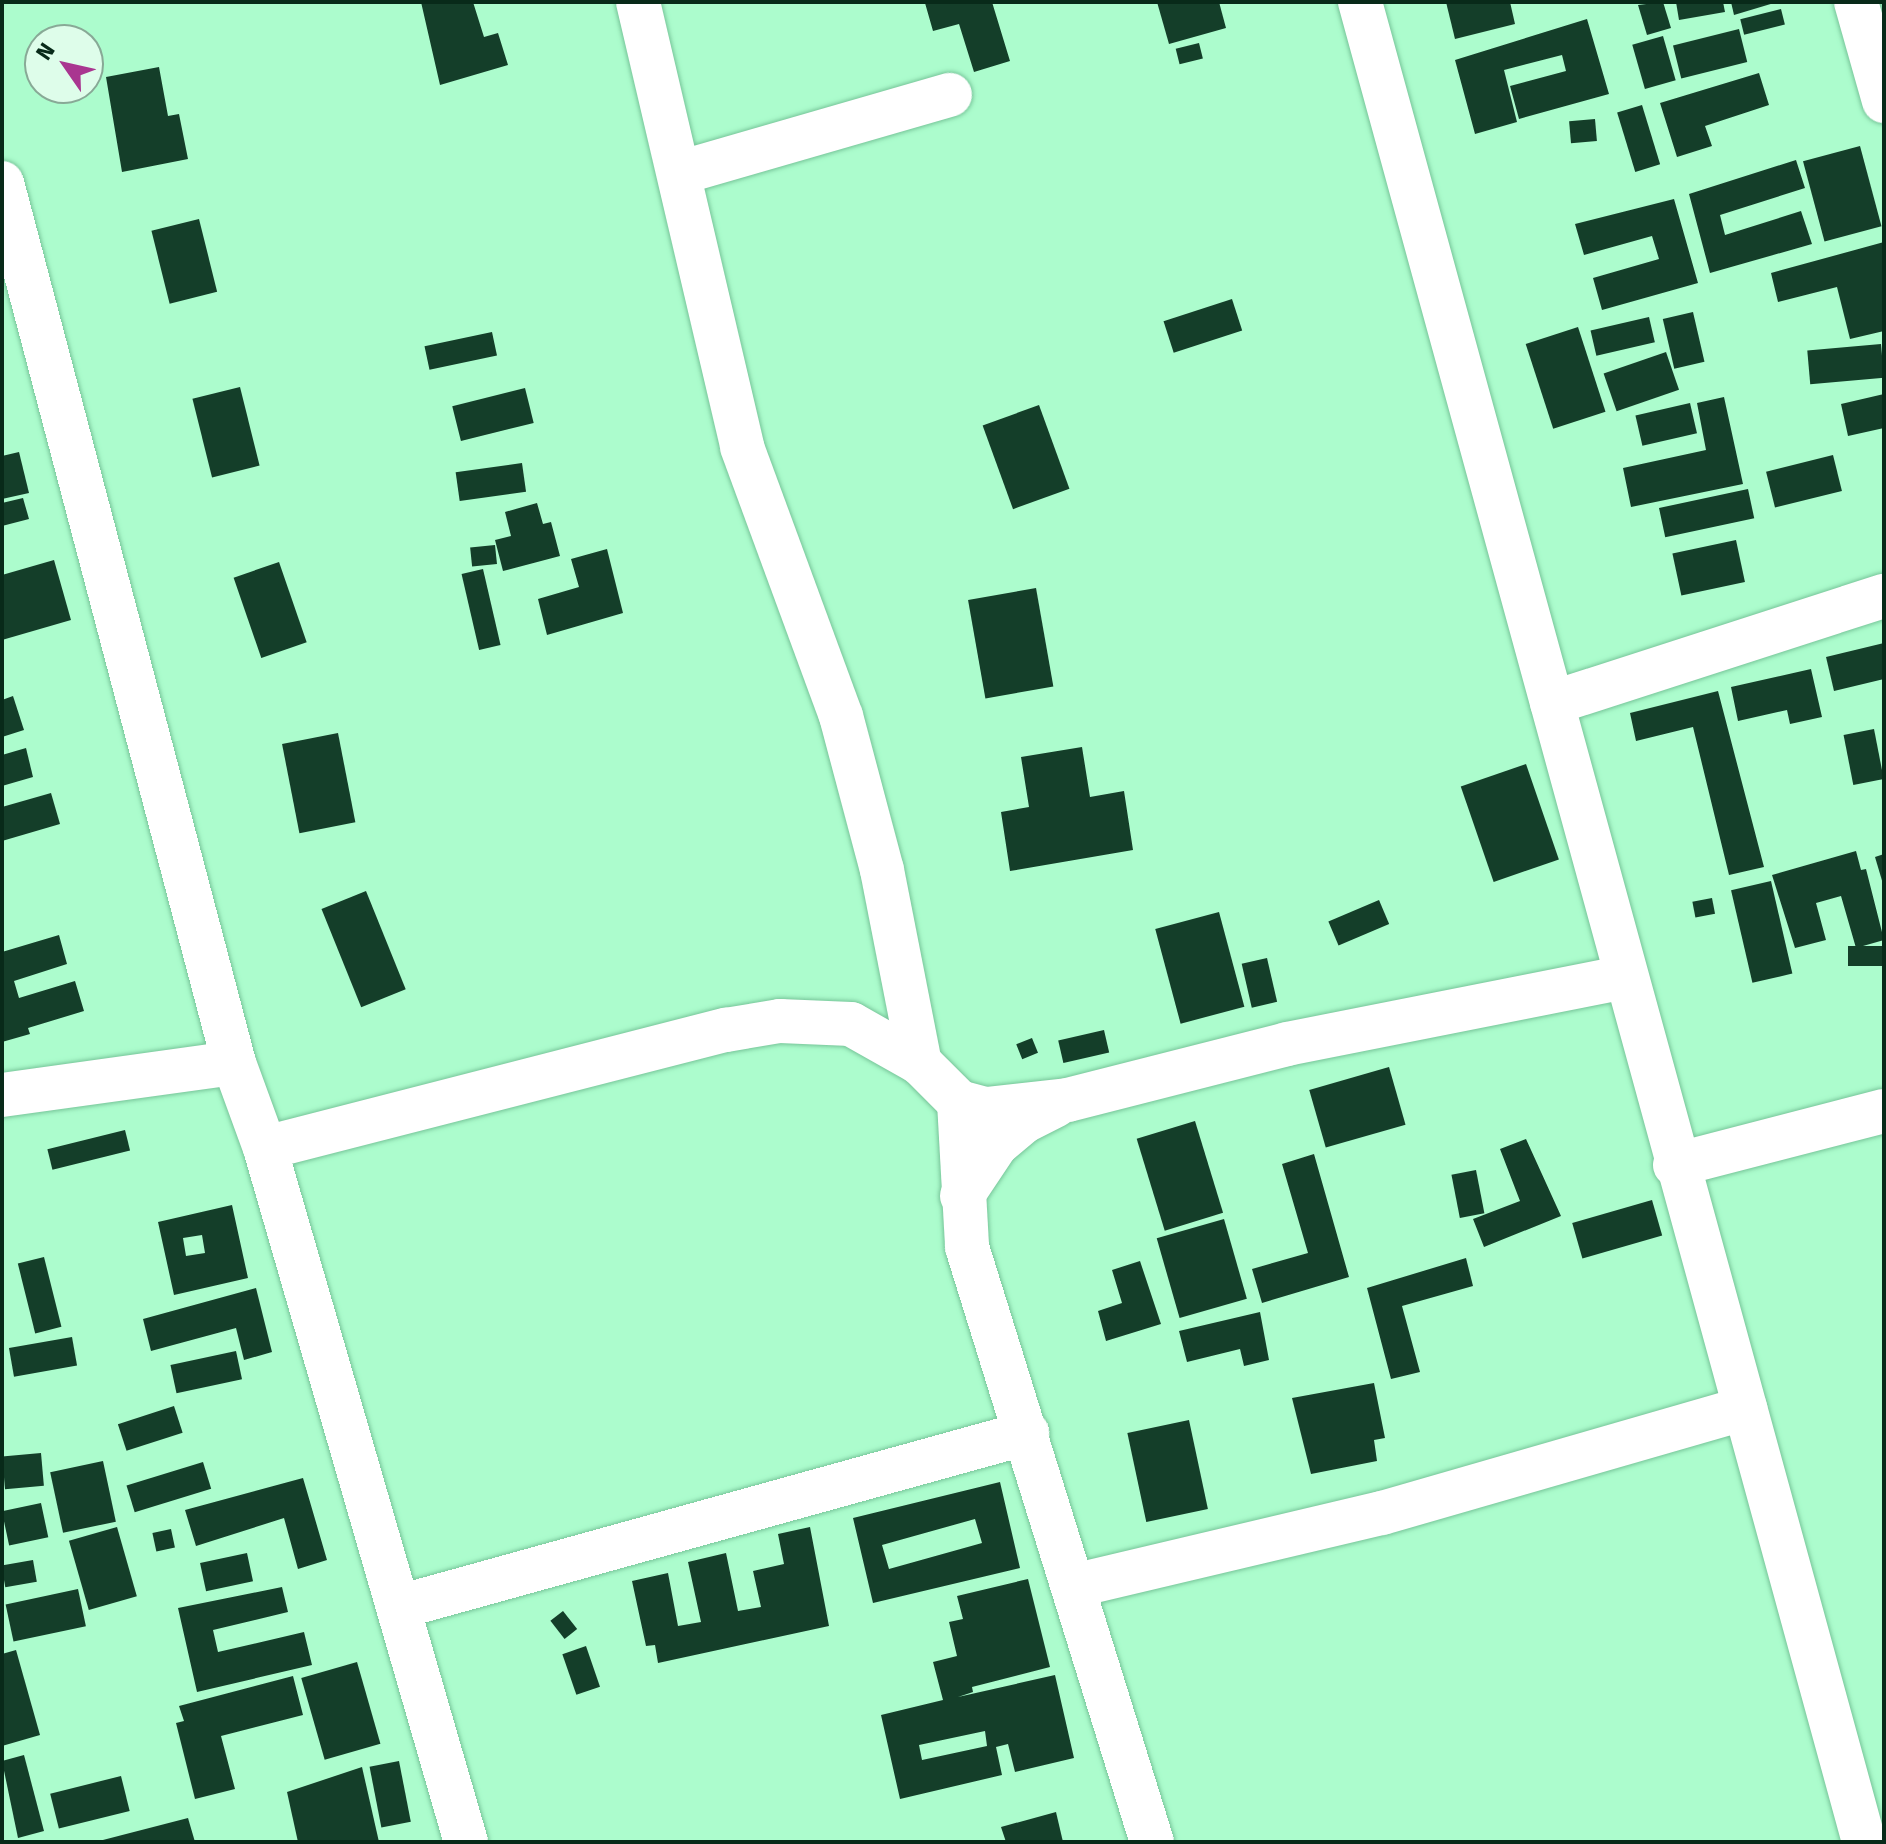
<!DOCTYPE html>
<style>
body{margin:0}
#map{position:relative;width:1886px;height:1844px;overflow:hidden;background:#acfccd;font-family:"Fira Sans",sans-serif}
div>[style]{position:absolute}
[style*='--x']{left:calc(var(--x)*1px);top:calc(var(--y)*1px);width:calc(var(--w)*1px);rotate:calc(var(--a)*1deg)}
.building>*{inset:0;background:#143e29;transform-origin:0 0}
.roads{filter:drop-shadow(0 0 2px #77c599) drop-shadow(0 0 2px #77c599)}
.minor>*{height:44px;margin:-22px;padding:0 22px;transform-origin:22px;border-radius:22px;background:#fff}
span{translate:-50% -50%;white-space:nowrap;text-align:center;line-height:1.15;-webkit-text-stroke:8px #defdea;paint-order:stroke}
.frame{position:absolute;inset:0;border:4px solid #082a19;pointer-events:none}
.north{position:absolute;left:24px;top:24px;width:80px;height:80px;box-sizing:border-box;background:#defdea;border:2px solid #88a996;border-radius:50%;rotate:304deg;font-size:22px;font-weight:700;line-height:32px;text-align:center;color:#082a19}
.north::after{content:'';display:block;margin:auto;width:28px;height:36px;background:#a93690;clip-path:polygon(50% 0,100% 100%,50% 72%,0 100%)}
</style>
<div id="map">
<div class="building">
<i style="clip-path:polygon(421px 2px,473px 2px,484px 37px,498px 33px,508px 65px,440px 85px)"></i>
<i style="clip-path:polygon(992px 2px,1010px 61px,974px 72px,959px 24px,933px 31px,925px 3px)"></i>
<i style="clip-path:polygon(1157px 2px,1219px 2px,1226px 28px,1169px 44px)"></i>
<i style="clip-path:polygon(1446px 2px,1510px 2px,1515px 24px,1455px 39px)"></i>
<i style="clip-path:polygon(1663px 2px,1671px 28px,1647px 35px,1638px 5px)"></i>
<i style="clip-path:polygon(1676px 2px,1723px 2px,1725px 12px,1679px 20px)"></i>
<i style="clip-path:polygon(1731px 2px,1774px 2px,1774px 3px,1734px 15px)"></i>
<i style="left:1781px;top:9px;width:16px;height:42px;rotate:76deg"></i>
<i style="clip-path:polygon(1587px 19px,1609px 94px,1519px 119px,1510px 86px,1566px 71px,1562px 55px,1504px 70px,1517px 122px,1475px 134px,1455px 60px)"></i>
<i style="left:1739px;top:29px;width:34px;height:68px;rotate:76deg"></i>
<i style="left:1663px;top:36px;width:46px;height:32px;rotate:74deg"></i>
<i style="left:1199px;top:43px;width:16px;height:24px;rotate:76deg"></i>
<i style="clip-path:polygon(159px 67px,168px 116px,179px 114px,188px 159px,122px 172px,106px 77px)"></i>
<i style="clip-path:polygon(1759px 73px,1769px 105px,1705px 126px,1712px 146px,1677px 157px,1660px 103px)"></i>
<i style="left:1642px;top:105px;width:62px;height:26px;rotate:73deg"></i>
<i style="left:1595px;top:119px;width:22px;height:26px;rotate:85deg"></i>
<i style="left:1860px;top:146px;width:83px;height:59px;rotate:75deg"></i>
<i style="clip-path:polygon(1796px 160px,1805px 188px,1720px 215px,1725px 235px,1801px 211px,1812px 244px,1710px 273px,1689px 194px)"></i>
<i style="clip-path:polygon(1674px 199px,1698px 283px,1602px 310px,1593px 278px,1659px 259px,1652px 236px,1584px 255px,1575px 224px)"></i>
<i style="left:199px;top:219px;width:75px;height:49px;rotate:76deg"></i>
<i style="clip-path:polygon(1884px 242px,1884px 331px,1850px 339px,1837px 287px,1778px 302px,1771px 273px)"></i>
<i style="left:1232px;top:299px;width:33px;height:72px;rotate:72deg"></i>
<i style="left:1693px;top:312px;width:51px;height:31px;rotate:77deg"></i>
<i style="left:1649px;top:317px;width:26px;height:60px;rotate:77deg"></i>
<i style="left:1578px;top:327px;width:89px;height:55px;rotate:72deg"></i>
<i style="left:492px;top:332px;width:24px;height:69px;rotate:78deg"></i>
<i style="left:1881px;top:344px;width:34px;height:74px;rotate:85deg"></i>
<i style="left:1666px;top:352px;width:40px;height:66px;rotate:71deg"></i>
<i style="left:240px;top:387px;width:81px;height:49px;rotate:76deg"></i>
<i style="left:525px;top:388px;width:36px;height:75px;rotate:76deg"></i>
<i style="clip-path:polygon(1884px 394px,1884px 428px,1848px 436px,1841px 404px)"></i>
<i style="clip-path:polygon(1724px 397px,1743px 484px,1631px 507px,1623px 468px,1706px 450px,1697px 403px)"></i>
<i style="left:1690px;top:403px;width:31px;height:56px;rotate:77deg"></i>
<i style="left:1039px;top:405px;width:89px;height:60px;rotate:70deg"></i>
<i style="clip-path:polygon(19px 452px,29px 493px,2px 499px,2px 456px)"></i>
<i style="left:1833px;top:455px;width:37px;height:69px;rotate:76deg"></i>
<i style="left:522px;top:463px;width:29px;height:67px;rotate:82deg"></i>
<i style="left:1748px;top:489px;width:30px;height:91px;rotate:78deg"></i>
<i style="clip-path:polygon(23px 498px,29px 519px,2px 526px,2px 503px)"></i>
<i style="clip-path:polygon(537px 503px,543px 524px,551px 522px,560px 556px,503px 571px,495px 540px,511px 536px,505px 512px)"></i>
<i style="left:1736px;top:540px;width:43px;height:65px;rotate:78deg"></i>
<i style="left:495px;top:545px;width:19px;height:25px;rotate:84deg"></i>
<i style="clip-path:polygon(607px 549px,623px 613px,547px 635px,538px 599px,579px 587px,571px 559px)"></i>
<i style="clip-path:polygon(54px 560px,71px 620px,2px 640px,2px 575px)"></i>
<i style="left:279px;top:562px;width:85px;height:48px;rotate:71deg"></i>
<i style="left:483px;top:569px;width:78px;height:22px;rotate:77deg"></i>
<i style="left:1036px;top:588px;width:100px;height:69px;rotate:80deg"></i>
<i style="clip-path:polygon(1884px 643px,1884px 679px,1834px 691px,1826px 657px)"></i>
<i style="clip-path:polygon(1811px 669px,1822px 717px,1790px 724px,1787px 710px,1738px 721px,1731px 687px)"></i>
<i style="clip-path:polygon(1718px 691px,1764px 867px,1729px 875px,1693px 727px,1636px 741px,1630px 713px)"></i>
<i style="clip-path:polygon(13px 696px,24px 730px,2px 737px,2px 700px)"></i>
<i style="left:1874px;top:729px;width:51px;height:31px;rotate:79deg"></i>
<i style="left:338px;top:733px;width:91px;height:57px;rotate:79deg"></i>
<i style="clip-path:polygon(1082px 747px,1090px 797px,1124px 791px,1133px 850px,1010px 871px,1001px 812px,1029px 807px,1021px 757px)"></i>
<i style="clip-path:polygon(26px 748px,33px 777px,2px 786px,2px 755px)"></i>
<i style="left:1526px;top:764px;width:101px;height:69px;rotate:71deg"></i>
<i style="clip-path:polygon(51px 793px,60px 824px,2px 841px,2px 807px)"></i>
<i style="clip-path:polygon(1856px 851px,1861px 870px,1866px 869px,1884px 940px,1856px 948px,1841px 896px,1816px 903px,1826px 940px,1795px 948px,1772px 875px)"></i>
<i style="clip-path:polygon(1884px 854px,1884px 884px,1883px 884px,1875px 857px)"></i>
<i style="left:1771px;top:881px;width:95px;height:41px;rotate:77deg"></i>
<i style="left:366px;top:891px;width:106px;height:48px;rotate:68deg"></i>
<i style="left:1712px;top:898px;width:16px;height:20px;rotate:79deg"></i>
<i style="left:1379px;top:900px;width:26px;height:55px;rotate:67deg"></i>
<i style="left:1219px;top:912px;width:98px;height:66px;rotate:75deg"></i>
<i style="clip-path:polygon(59px 935px,67px 964px,14px 981px,19px 998px,75px 981px,84px 1011px,28px 1028px,30px 1034px,2px 1042px,2px 952px)"></i>
<i style="left:1884px;top:946px;width:20px;height:36px;rotate:90deg"></i>
<i style="left:1267px;top:958px;width:45px;height:26px;rotate:77deg"></i>
<i style="left:1104px;top:1030px;width:23px;height:47px;rotate:77deg"></i>
<i style="left:1032px;top:1038px;width:16px;height:17px;rotate:68deg"></i>
<i style="left:1389px;top:1067px;width:60px;height:83px;rotate:74deg"></i>
<i style="left:1195px;top:1121px;width:96px;height:61px;rotate:73deg"></i>
<i style="left:125px;top:1130px;width:21px;height:80px;rotate:76deg"></i>
<i style="clip-path:polygon(1526px 1139px,1561px 1216px,1484px 1247px,1473px 1219px,1520px 1201px,1500px 1149px)"></i>
<i style="clip-path:polygon(1314px 1154px,1349px 1277px,1262px 1303px,1252px 1269px,1308px 1253px,1282px 1164px)"></i>
<i style="left:1476px;top:1170px;width:44px;height:25px;rotate:79deg"></i>
<i style="left:1652px;top:1200px;width:37px;height:83px;rotate:74deg"></i>
<i style="clip-path:polygon(evenodd,232px 1205px,248px 1278px,174px 1295px,158px 1222px,232px 1205px,202px 1235px,205px 1253px,186px 1256px,183px 1238px,202px 1235px)"></i>
<i style="left:1224px;top:1219px;width:83px;height:70px;rotate:74deg"></i>
<i style="left:44px;top:1257px;width:72px;height:27px;rotate:76deg"></i>
<i style="clip-path:polygon(1466px 1258px,1473px 1286px,1402px 1306px,1420px 1372px,1391px 1379px,1367px 1288px)"></i>
<i style="clip-path:polygon(1140px 1261px,1161px 1324px,1106px 1341px,1098px 1311px,1122px 1303px,1112px 1270px)"></i>
<i style="clip-path:polygon(256px 1288px,272px 1352px,244px 1360px,236px 1328px,151px 1351px,143px 1319px)"></i>
<i style="clip-path:polygon(1260px 1312px,1269px 1360px,1244px 1366px,1240px 1349px,1187px 1362px,1179px 1331px)"></i>
<i style="left:72px;top:1337px;width:29px;height:64px;rotate:80deg"></i>
<i style="left:236px;top:1351px;width:29px;height:67px;rotate:78deg"></i>
<i style="clip-path:polygon(1374px 1383px,1385px 1438px,1374px 1440px,1377px 1461px,1311px 1474px,1292px 1398px)"></i>
<i style="left:174px;top:1406px;width:28px;height:59px;rotate:72deg"></i>
<i style="left:1189px;top:1420px;width:91px;height:63px;rotate:78deg"></i>
<i style="left:41px;top:1453px;width:33px;height:39px;rotate:85deg"></i>
<i style="left:103px;top:1461px;width:62px;height:54px;rotate:78deg"></i>
<i style="left:203px;top:1462px;width:28px;height:80px;rotate:73deg"></i>
<i style="clip-path:polygon(303px 1478px,327px 1560px,298px 1569px,284px 1518px,196px 1546px,185px 1510px)"></i>
<i style="clip-path:polygon(evenodd,1000px 1482px,1020px 1568px,873px 1603px,853px 1518px,1000px 1482px,975px 1519px,982px 1543px,889px 1569px,882px 1545px,975px 1519px)"></i>
<i style="left:41px;top:1503px;width:35px;height:40px;rotate:78deg"></i>
<i style="left:117px;top:1527px;width:72px;height:50px;rotate:74deg"></i>
<i style="clip-path:polygon(810px 1527px,829px 1626px,658px 1663px,655px 1645px,646px 1646px,632px 1581px,668px 1573px,678px 1626px,701px 1622px,688px 1562px,726px 1553px,738px 1611px,761px 1607px,753px 1571px,784px 1564px,778px 1534px)"></i>
<i style="left:171px;top:1529px;width:19px;height:19px;rotate:78deg"></i>
<i style="left:247px;top:1553px;width:29px;height:48px;rotate:78deg"></i>
<i style="left:33px;top:1560px;width:22px;height:32px;rotate:80deg"></i>
<i style="clip-path:polygon(evenodd,1028px 1579px,1050px 1667px,972px 1687px,973px 1692px,958px 1697px,1055px 1675px,1074px 1758px,1015px 1772px,1008px 1744px,996px 1747px,1002px 1775px,900px 1799px,881px 1715px,943px 1700px,933px 1662px,957px 1656px,949px 1622px,963px 1619px,957px 1596px,1028px 1579px,985px 1731px,987px 1746px,922px 1760px,919px 1745px,985px 1731px)"></i>
<i style="clip-path:polygon(282px 1587px,288px 1612px,213px 1630px,218px 1652px,304px 1632px,312px 1665px,197px 1692px,178px 1608px)"></i>
<i style="left:78px;top:1589px;width:38px;height:74px;rotate:78deg"></i>
<i style="left:563px;top:1611px;width:23px;height:16px;rotate:52deg"></i>
<i style="left:586px;top:1646px;width:43px;height:25px;rotate:71deg"></i>
<i style="clip-path:polygon(16px 1650px,40px 1735px,2px 1746px,2px 1654px)"></i>
<i style="left:357px;top:1662px;width:85px;height:58px;rotate:74deg"></i>
<i style="clip-path:polygon(293px 1676px,303px 1715px,221px 1736px,235px 1789px,195px 1799px,176px 1723px,184px 1721px,179px 1706px)"></i>
<i style="clip-path:polygon(24px 1755px,44px 1831px,18px 1838px,2px 1761px)"></i>
<i style="left:399px;top:1761px;width:62px;height:30px;rotate:79deg"></i>
<i style="clip-path:polygon(362px 1767px,379px 1842px,298px 1842px,287px 1792px)"></i>
<i style="left:121px;top:1776px;width:36px;height:73px;rotate:76deg"></i>
<i style="clip-path:polygon(1056px 1812px,1063px 1842px,1006px 1842px,1001px 1827px)"></i>
<i style="clip-path:polygon(188px 1818px,195px 1842px,99px 1842px,99px 1841px)"></i>
</div>
<div class="roads">
<div class="minor">
<i style="--x:638;--y:2;--w:457;--a:76.8"></i>
<i style="--x:742;--y:447;--w:287;--a:69.8"></i>
<i style="--x:841;--y:716;--w:159;--a:75.1"></i>
<i style="--x:882;--y:870;--w:197;--a:78.9"></i>
<i style="--x:1360;--y:2;--w:1908;--a:74.68"></i>
<i style="--x:1856;--y:2;--w:103;--a:74.2"></i>
<i style="--x:679;--y:173;--w:282;--a:-16.1"></i>
<i style="--x:2;--y:183;--w:910;--a:75.23"></i>
<i style="--x:234;--y:1063;--w:90;--a:70"></i>
<i style="--x:265;--y:1148;--w:723;--a:73.85"></i>
<i style="--x:1552;--y:703;--w:349;--a:-17.9"></i>
<i style="--x:2;--y:1095;--w:234;--a:-7.9"></i>
<i style="--x:959;--y:1102;--w:145;--a:86.8"></i>
<i style="--x:967;--y:1247;--w:623;--a:72.73"></i>
<i style="--x:265;--y:1148;--w:476;--a:-14.4"></i>
<i style="--x:726;--y:1030;--w:55;--a:-9.5"></i>
<i style="--x:780;--y:1021;--w:71;--a:2.4"></i>
<i style="--x:851;--y:1024;--w:79;--a:29.5"></i>
<i style="--x:920;--y:1063;--w:55;--a:45"></i>
<i style="--x:959;--y:1102;--w:28;--a:15"></i>
<i style="--x:986;--y:1109;--w:82;--a:-6.3"></i>
<i style="--x:1068;--y:1100;--w:226;--a:-14.3"></i>
<i style="--x:1287;--y:1044;--w:345;--a:-11.2"></i>
<i style="--x:1675;--y:1165;--w:216;--a:-14.5"></i>
<i style="--x:962;--y:1196;--w:61;--a:-56.3"></i>
<i style="--x:996;--y:1145;--w:35;--a:-40"></i>
<i style="--x:1023;--y:1122;--w:36;--a:-27"></i>
<i style="--x:1077;--y:1585;--w:313;--a:-13.3"></i>
<i style="--x:1382;--y:1513;--w:378;--a:-16.1"></i>
<i style="--x:399;--y:1607;--w:652;--a:-15.49"></i>
</div>
</div>
<div class="frame"></div>
<div class="north">N</div>
</div>
